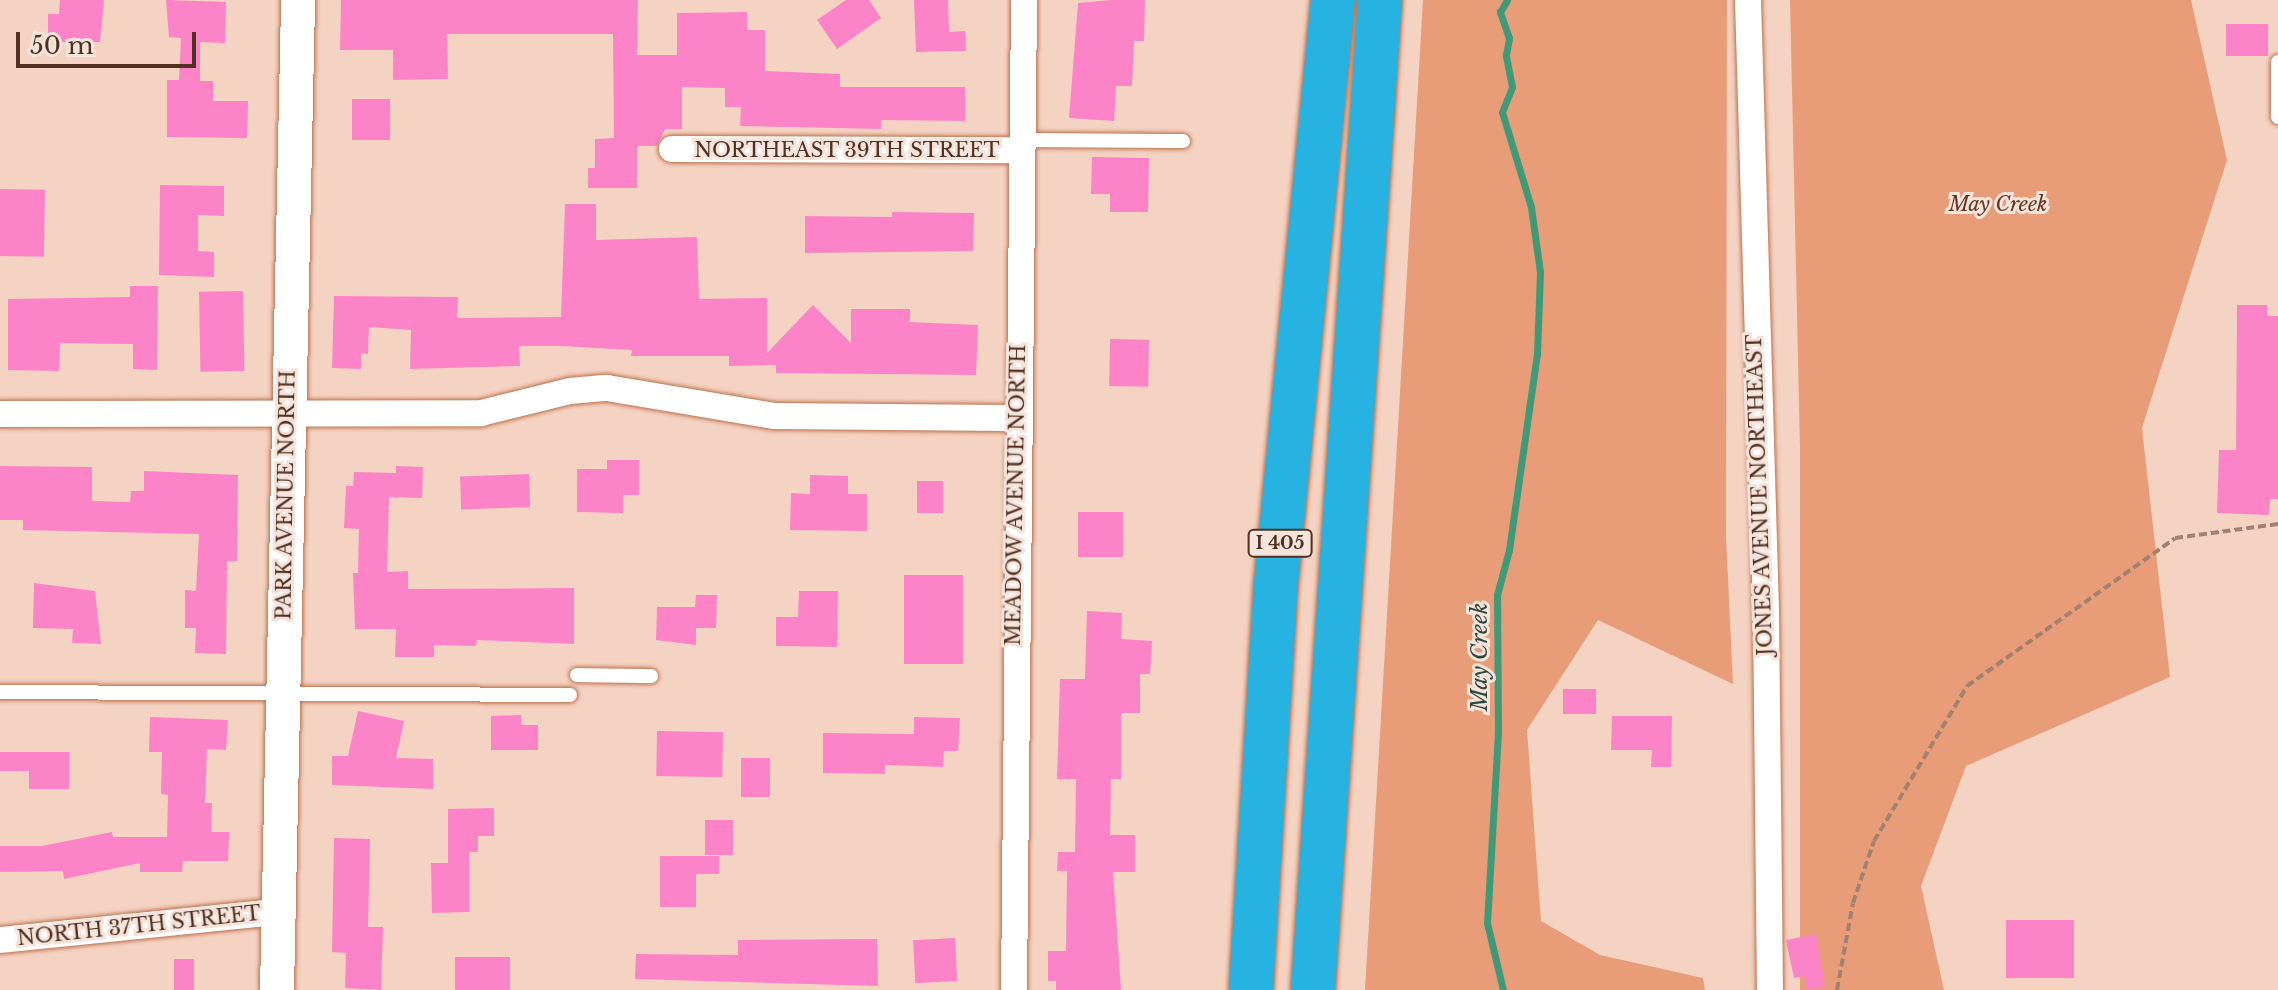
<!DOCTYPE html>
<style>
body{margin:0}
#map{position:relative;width:2278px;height:990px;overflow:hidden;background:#f5d3c3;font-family:"Libre Baskerville",serif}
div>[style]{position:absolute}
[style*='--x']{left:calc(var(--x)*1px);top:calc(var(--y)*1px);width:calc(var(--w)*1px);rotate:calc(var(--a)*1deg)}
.green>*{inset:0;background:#e89d78}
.stream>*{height:7px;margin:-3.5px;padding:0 3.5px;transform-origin:3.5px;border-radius:3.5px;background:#3f9a7a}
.building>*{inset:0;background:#fd83c8;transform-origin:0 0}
.path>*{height:4px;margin-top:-2px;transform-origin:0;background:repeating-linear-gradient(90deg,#a38171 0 8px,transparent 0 12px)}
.roads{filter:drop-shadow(0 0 2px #bc714b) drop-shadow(0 0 2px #bc714b)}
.service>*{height:14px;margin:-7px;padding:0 7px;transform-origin:7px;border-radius:7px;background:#fff}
.minor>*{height:26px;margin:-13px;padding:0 13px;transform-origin:13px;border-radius:13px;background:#fff}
.tertiary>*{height:34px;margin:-17px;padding:0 17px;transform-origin:17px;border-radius:17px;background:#fff}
.motorway>*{height:44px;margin:-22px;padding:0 22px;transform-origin:22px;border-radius:22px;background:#26b3e2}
span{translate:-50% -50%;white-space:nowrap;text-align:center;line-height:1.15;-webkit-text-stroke:6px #f5e4dc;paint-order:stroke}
.shield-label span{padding:2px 6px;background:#f5e4dc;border:2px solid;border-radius:6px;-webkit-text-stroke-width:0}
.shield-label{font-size:18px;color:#513020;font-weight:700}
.street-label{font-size:20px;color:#513020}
.park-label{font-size:20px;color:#65351b;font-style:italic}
.water-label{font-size:22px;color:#2b473c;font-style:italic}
.scale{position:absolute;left:16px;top:32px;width:180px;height:36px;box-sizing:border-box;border:4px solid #513020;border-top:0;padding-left:10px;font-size:24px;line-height:28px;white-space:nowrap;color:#513020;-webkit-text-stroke:6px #f5e4dc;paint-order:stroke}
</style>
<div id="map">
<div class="green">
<i style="clip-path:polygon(1423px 0,1727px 0,1726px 536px,1733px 684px,1598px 620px,1527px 730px,1541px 921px,1600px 955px,1703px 978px,1705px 990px,1365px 990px)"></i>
<i style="clip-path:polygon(1790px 0,2191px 0,2227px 160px,2142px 428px,2170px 677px,1966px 766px,1921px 886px,1944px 990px,1800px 990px,1800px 449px)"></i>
</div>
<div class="stream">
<i style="--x:1503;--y:990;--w:69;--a:-103.4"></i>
<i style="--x:1487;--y:923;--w:192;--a:-86.7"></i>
<i style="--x:1498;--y:731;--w:136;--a:-90.4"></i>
<i style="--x:1497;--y:595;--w:47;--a:-75.1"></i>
<i style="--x:1509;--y:550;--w:198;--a:-81.9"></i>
<i style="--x:1537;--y:354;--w:82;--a:-87.9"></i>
<i style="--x:1540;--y:272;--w:66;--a:-97.9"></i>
<i style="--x:1531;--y:207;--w:99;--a:-107"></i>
<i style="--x:1502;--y:112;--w:27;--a:-68"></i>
<i style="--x:1512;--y:87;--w:33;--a:-101"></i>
<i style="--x:1506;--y:55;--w:17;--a:-80"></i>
<i style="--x:1509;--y:38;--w:28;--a:-109"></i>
<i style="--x:1500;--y:12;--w:14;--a:-60"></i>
</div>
<div class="building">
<i style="clip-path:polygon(60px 0,104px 0,100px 42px,60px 42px,60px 37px,48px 36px,48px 14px,59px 14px)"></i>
<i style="clip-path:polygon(166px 0,226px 2px,225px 43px,200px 42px,200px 81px,213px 81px,213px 101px,248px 101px,247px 138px,167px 137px,167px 80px,179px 80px,181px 38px,169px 37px)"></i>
<i style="clip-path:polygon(341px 0,638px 0,637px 55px,677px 55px,677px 13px,747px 12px,747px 30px,765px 30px,765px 71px,840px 74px,840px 87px,965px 87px,965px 121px,881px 120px,881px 129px,740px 126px,741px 107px,725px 107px,725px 88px,682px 87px,682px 129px,665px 129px,657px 146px,637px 146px,637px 188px,588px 188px,588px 168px,595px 168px,595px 139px,614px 138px,613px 34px,447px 34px,448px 79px,393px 80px,393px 50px,340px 50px)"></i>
<i style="clip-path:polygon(846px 0,869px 0,881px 18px,837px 49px,817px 20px)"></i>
<i style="clip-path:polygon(914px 0,948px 0,949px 32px,965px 31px,966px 51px,916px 52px)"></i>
<i style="clip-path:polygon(1111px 0,1145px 0,1144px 41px,1134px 41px,1132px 86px,1116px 86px,1114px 121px,1069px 118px,1078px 3px)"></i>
<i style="left:2226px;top:24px;width:42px;height:32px"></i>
<i style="left:352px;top:99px;width:38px;height:41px"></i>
<i style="clip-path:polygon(1092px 157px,1149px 158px,1148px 212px,1110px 212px,1110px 194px,1091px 194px)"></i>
<i style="clip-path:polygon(160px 185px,224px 186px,224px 216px,198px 215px,198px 251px,214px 252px,214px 277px,159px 275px)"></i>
<i style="left:0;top:189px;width:45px;height:67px;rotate:1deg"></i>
<i style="clip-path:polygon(565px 204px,596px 204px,596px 240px,697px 237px,699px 299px,767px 298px,767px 353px,813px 305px,851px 343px,851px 309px,910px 309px,910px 322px,978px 325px,976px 375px,776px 373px,776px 365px,729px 366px,729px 356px,631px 356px,632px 350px,561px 346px,519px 346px,520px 366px,410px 369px,411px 330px,369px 327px,368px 354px,361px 353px,361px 369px,332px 368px,334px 296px,458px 297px,457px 318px,561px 317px)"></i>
<i style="clip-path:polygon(892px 212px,974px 213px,973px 251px,805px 253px,805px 216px,892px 217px)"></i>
<i style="clip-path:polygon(130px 286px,158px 286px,157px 370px,133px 369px,133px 344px,60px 343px,59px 371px,8px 370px,8px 299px,130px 297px)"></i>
<i style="left:243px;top:291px;width:80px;height:44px;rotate:89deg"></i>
<i style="clip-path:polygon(2237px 305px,2267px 305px,2267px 316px,2278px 316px,2278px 499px,2270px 499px,2269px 515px,2217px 513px,2219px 450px,2236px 450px)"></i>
<i style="left:1110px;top:339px;width:39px;height:47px;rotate:1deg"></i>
<i style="clip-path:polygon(607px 460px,639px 460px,639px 495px,623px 495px,623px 513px,577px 512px,577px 469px,607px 469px)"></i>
<i style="clip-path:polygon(0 466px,92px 467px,92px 501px,130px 502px,131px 491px,144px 491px,144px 471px,238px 475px,237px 561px,227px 561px,226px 654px,195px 653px,196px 628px,185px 628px,185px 590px,196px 591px,199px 534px,23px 530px,23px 520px,0 520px)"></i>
<i style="clip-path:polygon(396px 466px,423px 467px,422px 498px,389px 497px,387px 572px,408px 571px,408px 589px,574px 588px,574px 644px,477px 640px,476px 646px,434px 645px,434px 657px,395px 657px,396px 629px,355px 629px,353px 573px,358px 573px,359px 529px,344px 528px,346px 486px,353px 486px,354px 472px,396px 473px)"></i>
<i style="left:529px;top:474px;width:33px;height:69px;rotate:88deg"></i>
<i style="clip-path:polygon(810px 475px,848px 476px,848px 494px,867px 494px,867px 531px,790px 530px,791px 493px,810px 494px)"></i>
<i style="left:917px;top:481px;width:26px;height:32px"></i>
<i style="left:1078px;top:512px;width:45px;height:45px"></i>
<i style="left:904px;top:575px;width:59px;height:89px"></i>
<i style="clip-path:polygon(34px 583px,95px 591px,101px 644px,72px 643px,73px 629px,33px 628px)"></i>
<i style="clip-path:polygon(799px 591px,838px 591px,837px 647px,776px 646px,776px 617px,798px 617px)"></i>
<i style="clip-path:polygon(696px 595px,717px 595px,716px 628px,696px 628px,696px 645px,656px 640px,657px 607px,695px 607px)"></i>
<i style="clip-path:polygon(1087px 611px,1122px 613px,1121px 639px,1152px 641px,1150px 674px,1140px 674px,1140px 713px,1121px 713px,1121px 779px,1111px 779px,1110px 835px,1135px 835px,1135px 872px,1113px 872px,1121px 990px,1056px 990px,1056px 981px,1048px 981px,1048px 951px,1066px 951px,1067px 871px,1057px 871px,1058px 852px,1075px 852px,1076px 779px,1057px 779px,1060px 679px,1085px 679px)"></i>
<i style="left:1596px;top:689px;width:25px;height:33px;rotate:90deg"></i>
<i style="clip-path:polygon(358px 711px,404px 721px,396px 758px,433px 759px,433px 789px,332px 785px,332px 756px,348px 756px)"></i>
<i style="clip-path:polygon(521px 715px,521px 725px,538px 725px,538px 750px,491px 750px,491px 716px)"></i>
<i style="clip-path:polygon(1612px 716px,1672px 716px,1671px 767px,1651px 767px,1652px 750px,1611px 750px)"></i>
<i style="clip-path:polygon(150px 717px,228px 720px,226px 750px,207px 749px,205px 803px,212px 803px,211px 832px,229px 832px,228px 861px,183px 861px,182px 872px,140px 872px,140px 863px,64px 879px,63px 871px,0 872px,0 846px,42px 846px,112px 832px,113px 837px,167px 837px,168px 795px,161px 794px,162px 752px,149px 752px)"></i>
<i style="clip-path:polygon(914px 717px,960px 718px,958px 751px,944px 751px,943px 767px,885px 765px,885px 774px,823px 773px,823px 733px,914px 734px)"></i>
<i style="left:657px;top:731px;width:66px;height:45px;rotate:1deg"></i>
<i style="clip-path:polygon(0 752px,69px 752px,69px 789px,29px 789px,29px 771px,0 771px)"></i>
<i style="left:741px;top:758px;width:29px;height:39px"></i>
<i style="clip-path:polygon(494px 808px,494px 836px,478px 836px,478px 852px,469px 852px,469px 912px,432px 913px,431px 863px,448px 863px,448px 809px)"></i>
<i style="left:705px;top:820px;width:28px;height:35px"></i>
<i style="clip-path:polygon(334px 838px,370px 839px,368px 927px,383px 927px,381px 990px,345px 988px,346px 953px,332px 952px)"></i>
<i style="clip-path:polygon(660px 856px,719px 856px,719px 874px,696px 874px,696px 907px,660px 907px)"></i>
<i style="left:2074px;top:920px;width:58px;height:68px;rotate:90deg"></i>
<i style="clip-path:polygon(1816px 934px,1825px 986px,1807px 990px,1804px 976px,1794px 978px,1786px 940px)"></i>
<i style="left:955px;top:938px;width:43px;height:42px;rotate:87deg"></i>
<i style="clip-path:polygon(877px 939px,878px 986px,635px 979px,636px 954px,738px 955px,738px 940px)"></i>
<i style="left:455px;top:957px;width:55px;height:33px"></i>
<i style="left:174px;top:959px;width:20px;height:31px"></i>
</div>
<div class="path">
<i style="--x:1837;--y:990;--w:88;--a:-79.6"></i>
<i style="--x:1853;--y:903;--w:65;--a:-71.3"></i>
<i style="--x:1874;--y:841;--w:181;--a:-59"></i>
<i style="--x:1967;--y:686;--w:255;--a:-35.4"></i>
<i style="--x:2175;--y:538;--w:104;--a:-7.7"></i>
</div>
<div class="roads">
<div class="service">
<i style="--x:2278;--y:62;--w:55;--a:90"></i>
<i style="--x:1022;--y:140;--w:161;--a:0.4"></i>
<i style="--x:577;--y:675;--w:74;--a:0.8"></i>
<i style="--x:0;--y:692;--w:570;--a:0.3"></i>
</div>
<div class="minor">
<i style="--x:1748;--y:0;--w:611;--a:88.31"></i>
<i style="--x:1766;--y:611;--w:379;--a:89.4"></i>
<i style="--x:672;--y:149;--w:350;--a:0.2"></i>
<i style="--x:0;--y:414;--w:481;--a:-0.1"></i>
<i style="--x:481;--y:413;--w:92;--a:-13.9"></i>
<i style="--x:570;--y:391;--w:37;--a:-5"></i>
<i style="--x:607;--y:388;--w:170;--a:9.5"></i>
<i style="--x:775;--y:416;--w:241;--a:0.5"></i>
<i style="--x:0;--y:940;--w:279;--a:-5.8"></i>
<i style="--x:1014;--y:990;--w:990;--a:-89.42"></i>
</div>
<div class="tertiary">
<i style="--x:277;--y:990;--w:990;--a:-88.78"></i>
</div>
<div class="motorway">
<i style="--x:1251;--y:990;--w:407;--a:-86.5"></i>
<i style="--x:1276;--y:584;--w:587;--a:-84.43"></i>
<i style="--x:1313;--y:990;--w:992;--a:-86.13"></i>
</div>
</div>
<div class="shield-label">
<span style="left:1280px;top:543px">I 405</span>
</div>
<div class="street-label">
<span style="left:847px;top:150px">NORTHEAST 39TH STREET</span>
<span style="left:286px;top:495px;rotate:-89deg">PARK AVENUE NORTH</span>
<span style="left:1016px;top:495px;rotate:-89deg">MEADOW AVENUE NORTH</span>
<span style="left:1760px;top:495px;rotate:-92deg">JONES AVENUE NORTHEAST</span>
<span style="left:139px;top:926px;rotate:-6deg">NORTH 37TH STREET</span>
</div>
<div class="park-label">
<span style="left:1998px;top:204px">May Creek</span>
</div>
<div class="water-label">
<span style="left:1480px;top:657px;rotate:-90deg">May Creek</span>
</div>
<div class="scale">50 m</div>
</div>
